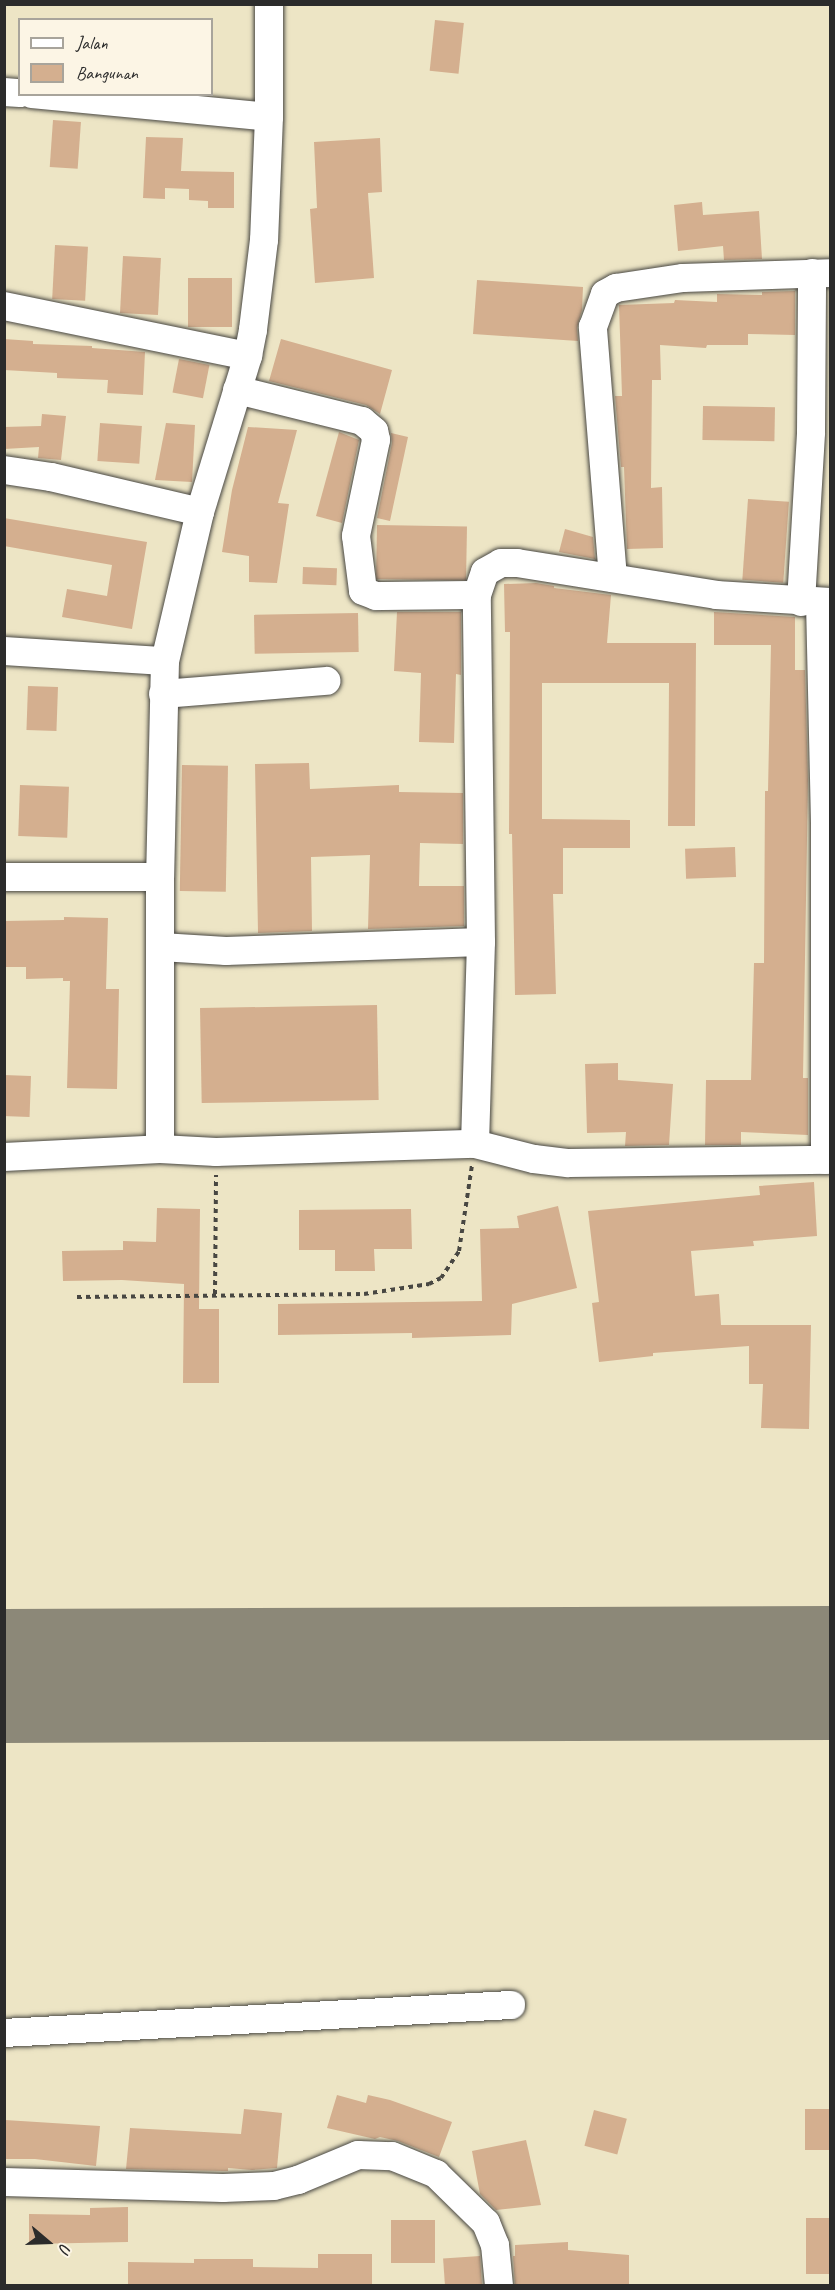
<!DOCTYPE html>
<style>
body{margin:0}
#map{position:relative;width:835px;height:2290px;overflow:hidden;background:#ede5c5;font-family:Caveat,sans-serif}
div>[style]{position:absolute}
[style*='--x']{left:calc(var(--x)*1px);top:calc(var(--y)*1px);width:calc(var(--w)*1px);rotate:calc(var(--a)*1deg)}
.runway>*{height:134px;margin:-67px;padding:0 67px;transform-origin:67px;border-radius:67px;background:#8c8878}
.building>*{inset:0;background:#d4af8f;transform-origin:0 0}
.path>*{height:4px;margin-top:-2px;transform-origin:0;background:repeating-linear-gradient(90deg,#484742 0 4.5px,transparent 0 9px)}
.roads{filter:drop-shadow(0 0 2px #484742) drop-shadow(0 0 2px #484742)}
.minor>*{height:28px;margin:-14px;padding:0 14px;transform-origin:14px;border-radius:14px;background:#fff}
span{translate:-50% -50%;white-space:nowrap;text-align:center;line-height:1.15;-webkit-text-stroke:4.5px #fcf5e5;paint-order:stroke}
.frame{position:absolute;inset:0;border:6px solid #2b2b2b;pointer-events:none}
.legend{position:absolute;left:18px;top:18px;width:195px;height:78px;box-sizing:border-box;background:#fcf5e5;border:2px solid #a8a49b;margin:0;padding:8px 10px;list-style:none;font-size:18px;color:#2b2b2b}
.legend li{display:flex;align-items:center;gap:12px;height:30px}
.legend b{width:30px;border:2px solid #a8a49b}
.north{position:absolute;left:18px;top:2212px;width:60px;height:60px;-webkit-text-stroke:4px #fcf5e5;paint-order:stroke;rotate:109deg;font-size:16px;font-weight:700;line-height:24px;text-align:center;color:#2b2b2b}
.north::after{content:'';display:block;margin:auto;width:21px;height:27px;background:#2b2b2b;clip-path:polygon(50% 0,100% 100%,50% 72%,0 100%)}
</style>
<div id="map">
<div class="runway">
<i style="--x:4;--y:1676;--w:826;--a:-0.21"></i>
</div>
<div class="building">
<i style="left:435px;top:20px;width:29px;height:51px;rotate:6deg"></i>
<i style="left:53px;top:120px;width:28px;height:47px;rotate:4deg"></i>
<i style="clip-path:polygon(146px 137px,183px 138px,181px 171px,234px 172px,234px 208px,208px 208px,208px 201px,189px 200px,189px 189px,165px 188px,165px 199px,143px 198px)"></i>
<i style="clip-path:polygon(380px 138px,382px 192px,368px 193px,374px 278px,315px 283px,310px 209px,317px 208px,314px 142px)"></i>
<i style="clip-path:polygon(702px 202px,703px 215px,759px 211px,762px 259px,724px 260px,723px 246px,678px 251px,674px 205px)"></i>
<i style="left:55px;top:245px;width:33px;height:54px;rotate:3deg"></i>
<i style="left:123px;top:256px;width:38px;height:57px;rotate:3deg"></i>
<i style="left:188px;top:278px;width:44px;height:49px"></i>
<i style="clip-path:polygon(477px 280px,583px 287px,582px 310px,577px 328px,578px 341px,473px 334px)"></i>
<i style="clip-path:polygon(795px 291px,795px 335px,748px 334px,748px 345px,707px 345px,706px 348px,660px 345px,661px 380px,652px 380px,651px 488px,662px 487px,663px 548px,627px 549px,624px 467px,621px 467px,615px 396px,622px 396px,619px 305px,674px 303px,675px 300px,717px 302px,717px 294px,762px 295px,762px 292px)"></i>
<i style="clip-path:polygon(4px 339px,33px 341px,33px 344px,92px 346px,92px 348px,145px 352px,143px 395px,107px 393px,108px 380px,57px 378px,57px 373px,4px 370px)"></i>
<i style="clip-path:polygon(281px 339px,392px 370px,380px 414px,366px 405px,269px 381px)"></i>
<i style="left:179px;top:359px;width:31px;height:34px;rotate:11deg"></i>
<i style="left:703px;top:406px;width:72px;height:34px;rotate:1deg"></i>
<i style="clip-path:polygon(42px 414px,66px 416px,61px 460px,38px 458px,39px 447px,4px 449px,4px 427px,41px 426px)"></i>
<i style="left:100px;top:423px;width:42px;height:38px;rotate:4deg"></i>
<i style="clip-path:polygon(166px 423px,195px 425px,192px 482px,155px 480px)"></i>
<i style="clip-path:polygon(248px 427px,297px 430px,278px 503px,289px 504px,277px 583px,249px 582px,249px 556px,222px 552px,232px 490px)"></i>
<i style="clip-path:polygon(339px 432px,359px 440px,342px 523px,316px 516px)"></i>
<i style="clip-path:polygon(391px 433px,408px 437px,390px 521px,377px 518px,392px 443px)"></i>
<i style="left:748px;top:499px;width:41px;height:81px;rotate:4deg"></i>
<i style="clip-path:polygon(4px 518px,147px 542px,132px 629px,62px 617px,67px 589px,107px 596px,112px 565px,4px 546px)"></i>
<i style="left:377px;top:525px;width:90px;height:54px;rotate:1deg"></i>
<i style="clip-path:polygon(565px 529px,593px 537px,595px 559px,559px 552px)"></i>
<i style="left:303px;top:567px;width:34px;height:17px;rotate:2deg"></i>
<i style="clip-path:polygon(536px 583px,554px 586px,554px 588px,611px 595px,607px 643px,696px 643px,695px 826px,668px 826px,669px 683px,542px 683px,542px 819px,630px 820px,630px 848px,563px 848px,563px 894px,553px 894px,556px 994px,515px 995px,512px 834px,509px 834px,510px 632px,505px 632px,504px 584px)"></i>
<i style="clip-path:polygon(397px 612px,461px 612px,461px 675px,456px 674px,454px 743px,419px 742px,421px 673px,394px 671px)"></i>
<i style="clip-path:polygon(714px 612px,795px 617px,795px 670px,805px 670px,808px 780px,803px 1078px,808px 1078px,808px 1135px,741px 1132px,741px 1145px,705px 1145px,706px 1080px,751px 1080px,754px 963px,764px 963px,765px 791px,768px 791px,771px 645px,714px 645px)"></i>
<i style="left:358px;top:613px;width:39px;height:104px;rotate:89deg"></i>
<i style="left:28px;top:686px;width:30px;height:44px;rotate:2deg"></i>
<i style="clip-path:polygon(309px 763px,310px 789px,399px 785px,399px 792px,463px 793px,463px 844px,420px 843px,419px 886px,464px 886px,464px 926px,368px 929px,370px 855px,311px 857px,312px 931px,258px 933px,255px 764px)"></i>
<i style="left:182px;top:765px;width:46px;height:126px;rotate:1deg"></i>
<i style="left:20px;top:785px;width:49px;height:51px;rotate:2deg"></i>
<i style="left:735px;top:847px;width:30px;height:50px;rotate:88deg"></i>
<i style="clip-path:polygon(64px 917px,108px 918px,106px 989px,119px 989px,117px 1089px,67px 1088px,70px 981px,63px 981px,63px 978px,26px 979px,26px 967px,4px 967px,4px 921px,64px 920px)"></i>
<i style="left:377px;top:1005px;width:95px;height:177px;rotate:89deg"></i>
<i style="clip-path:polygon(618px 1063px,618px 1080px,673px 1084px,669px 1145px,625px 1146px,626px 1132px,587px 1133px,585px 1064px)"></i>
<i style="left:4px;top:1075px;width:27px;height:41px;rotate:2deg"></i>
<i style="clip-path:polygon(814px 1182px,817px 1236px,753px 1241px,754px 1246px,691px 1251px,695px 1296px,719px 1294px,721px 1325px,811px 1325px,809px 1429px,761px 1428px,763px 1384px,749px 1384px,749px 1346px,653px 1353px,653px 1356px,599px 1362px,592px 1303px,599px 1302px,588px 1211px,760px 1195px,759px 1186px)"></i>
<i style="clip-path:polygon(558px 1206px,577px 1288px,512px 1304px,511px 1335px,412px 1338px,412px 1333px,278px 1335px,278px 1304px,482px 1301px,480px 1229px,519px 1228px,517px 1216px)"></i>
<i style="clip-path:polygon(157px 1208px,200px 1209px,199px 1309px,219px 1309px,219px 1383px,183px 1383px,184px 1284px,122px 1280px,63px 1281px,62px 1251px,123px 1250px,123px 1241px,156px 1242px)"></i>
<i style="clip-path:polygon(411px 1209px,412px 1249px,374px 1249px,375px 1271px,335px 1271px,335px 1250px,299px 1250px,299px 1210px)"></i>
<i style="clip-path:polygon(337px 2095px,366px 2103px,368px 2095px,390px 2100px,452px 2122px,439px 2157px,398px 2141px,380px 2137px,375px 2139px,327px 2128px)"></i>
<i style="clip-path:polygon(244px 2109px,282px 2113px,277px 2168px,252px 2170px,228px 2168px,228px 2171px,223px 2171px,126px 2169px,130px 2128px,241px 2134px)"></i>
<i style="left:831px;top:2109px;width:41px;height:26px;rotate:90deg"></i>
<i style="left:594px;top:2110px;width:34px;height:37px;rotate:15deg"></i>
<i style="clip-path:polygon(5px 2120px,100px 2126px,96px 2166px,35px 2159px,4px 2159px)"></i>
<i style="clip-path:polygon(526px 2140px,541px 2205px,496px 2210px,480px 2194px,472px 2151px)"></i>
<i style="clip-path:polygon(128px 2207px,128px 2242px,29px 2244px,29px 2214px,90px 2215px,90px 2208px)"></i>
<i style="left:806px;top:2218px;width:25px;height:56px"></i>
<i style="left:391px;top:2220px;width:44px;height:43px"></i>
<i style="clip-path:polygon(568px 2242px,568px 2250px,629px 2255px,629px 2286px,515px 2286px,513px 2256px,515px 2256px,515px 2245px)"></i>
<i style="clip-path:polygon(318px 2254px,372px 2254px,372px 2286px,128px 2286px,128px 2262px,194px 2263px,194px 2259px,253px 2259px,253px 2267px,318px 2268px)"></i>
<i style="left:480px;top:2256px;width:30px;height:37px;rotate:86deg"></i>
</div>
<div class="path">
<i style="--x:215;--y:1294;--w:119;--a:-89.5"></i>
<i style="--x:77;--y:1297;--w:287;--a:-0.6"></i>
<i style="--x:364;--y:1294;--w:66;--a:-8.7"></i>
<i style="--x:429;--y:1284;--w:13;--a:-27"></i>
<i style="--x:441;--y:1278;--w:32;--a:-56"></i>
<i style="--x:459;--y:1251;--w:87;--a:-81.4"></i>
</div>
<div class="roads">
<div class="minor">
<i style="--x:269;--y:4;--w:113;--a:90"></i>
<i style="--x:269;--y:117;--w:123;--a:92.3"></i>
<i style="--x:264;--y:240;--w:91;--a:97"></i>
<i style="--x:253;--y:330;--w:26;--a:101"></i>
<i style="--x:248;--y:356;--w:163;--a:107.1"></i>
<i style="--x:200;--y:512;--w:153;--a:103.2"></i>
<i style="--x:165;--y:661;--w:216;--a:91.3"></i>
<i style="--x:160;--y:877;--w:272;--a:90"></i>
<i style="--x:160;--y:1149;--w:56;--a:3.1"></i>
<i style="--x:216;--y:1152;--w:259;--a:-1.8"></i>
<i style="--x:475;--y:1144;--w:61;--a:14.3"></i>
<i style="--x:534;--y:1159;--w:35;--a:7"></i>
<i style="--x:569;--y:1163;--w:261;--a:-0.7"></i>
<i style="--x:4;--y:92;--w:16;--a:4"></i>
<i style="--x:32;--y:94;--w:238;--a:5.5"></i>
<i style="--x:4;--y:306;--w:249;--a:11.6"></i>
<i style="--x:237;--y:390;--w:129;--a:13.9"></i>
<i style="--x:362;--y:421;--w:16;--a:40"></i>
<i style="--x:374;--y:431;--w:9;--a:77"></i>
<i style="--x:376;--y:440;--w:98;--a:101.8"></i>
<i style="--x:356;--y:536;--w:55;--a:82.7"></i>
<i style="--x:363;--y:591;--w:14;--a:21"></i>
<i style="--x:376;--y:596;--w:101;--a:-0.6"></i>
<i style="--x:4;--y:470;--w:48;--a:8.5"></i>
<i style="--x:51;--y:477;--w:153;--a:13.2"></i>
<i style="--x:613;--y:578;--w:252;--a:-94.6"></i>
<i style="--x:593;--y:327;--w:35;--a:-70"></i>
<i style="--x:605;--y:294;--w:13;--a:-29"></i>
<i style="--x:616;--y:288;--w:68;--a:-8.5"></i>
<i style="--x:683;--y:278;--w:147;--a:-1.9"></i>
<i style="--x:801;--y:602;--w:170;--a:-86.6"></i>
<i style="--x:811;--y:432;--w:159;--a:-89.6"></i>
<i style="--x:820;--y:602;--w:222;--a:88.7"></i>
<i style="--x:825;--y:824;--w:336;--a:90"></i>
<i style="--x:4;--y:651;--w:161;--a:3.6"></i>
<i style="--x:163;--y:694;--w:164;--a:-4.6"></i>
<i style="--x:4;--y:877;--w:156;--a:0"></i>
<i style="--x:161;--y:947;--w:65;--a:3.5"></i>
<i style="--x:226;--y:951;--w:255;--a:-2"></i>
<i style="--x:475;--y:1144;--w:202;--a:-88.3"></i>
<i style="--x:481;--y:942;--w:347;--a:-90.7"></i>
<i style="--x:477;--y:595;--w:24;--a:-71"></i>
<i style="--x:485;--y:572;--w:18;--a:-29"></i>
<i style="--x:501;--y:563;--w:16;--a:0"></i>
<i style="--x:517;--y:563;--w:202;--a:9.1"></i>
<i style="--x:716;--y:595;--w:114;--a:3.5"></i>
<i style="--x:4;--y:1157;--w:156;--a:-2.9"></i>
<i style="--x:4;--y:2033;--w:508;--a:-3.16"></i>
<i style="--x:4;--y:2182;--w:219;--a:1.6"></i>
<i style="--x:223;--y:2188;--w:51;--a:-2.2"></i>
<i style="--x:274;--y:2186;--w:25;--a:-14"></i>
<i style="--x:298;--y:2180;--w:65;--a:-22.6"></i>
<i style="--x:358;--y:2155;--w:34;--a:2"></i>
<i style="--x:392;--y:2156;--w:48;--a:22.2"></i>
<i style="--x:436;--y:2174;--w:70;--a:44.4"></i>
<i style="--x:486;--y:2223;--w:24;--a:68"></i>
<i style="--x:495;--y:2245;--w:41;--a:84.4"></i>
</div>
</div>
<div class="frame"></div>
<ul class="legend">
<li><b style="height:8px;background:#fff"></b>Jalan</li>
<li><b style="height:16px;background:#d4af8f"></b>Bangunan</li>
</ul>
<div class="north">U</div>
</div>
